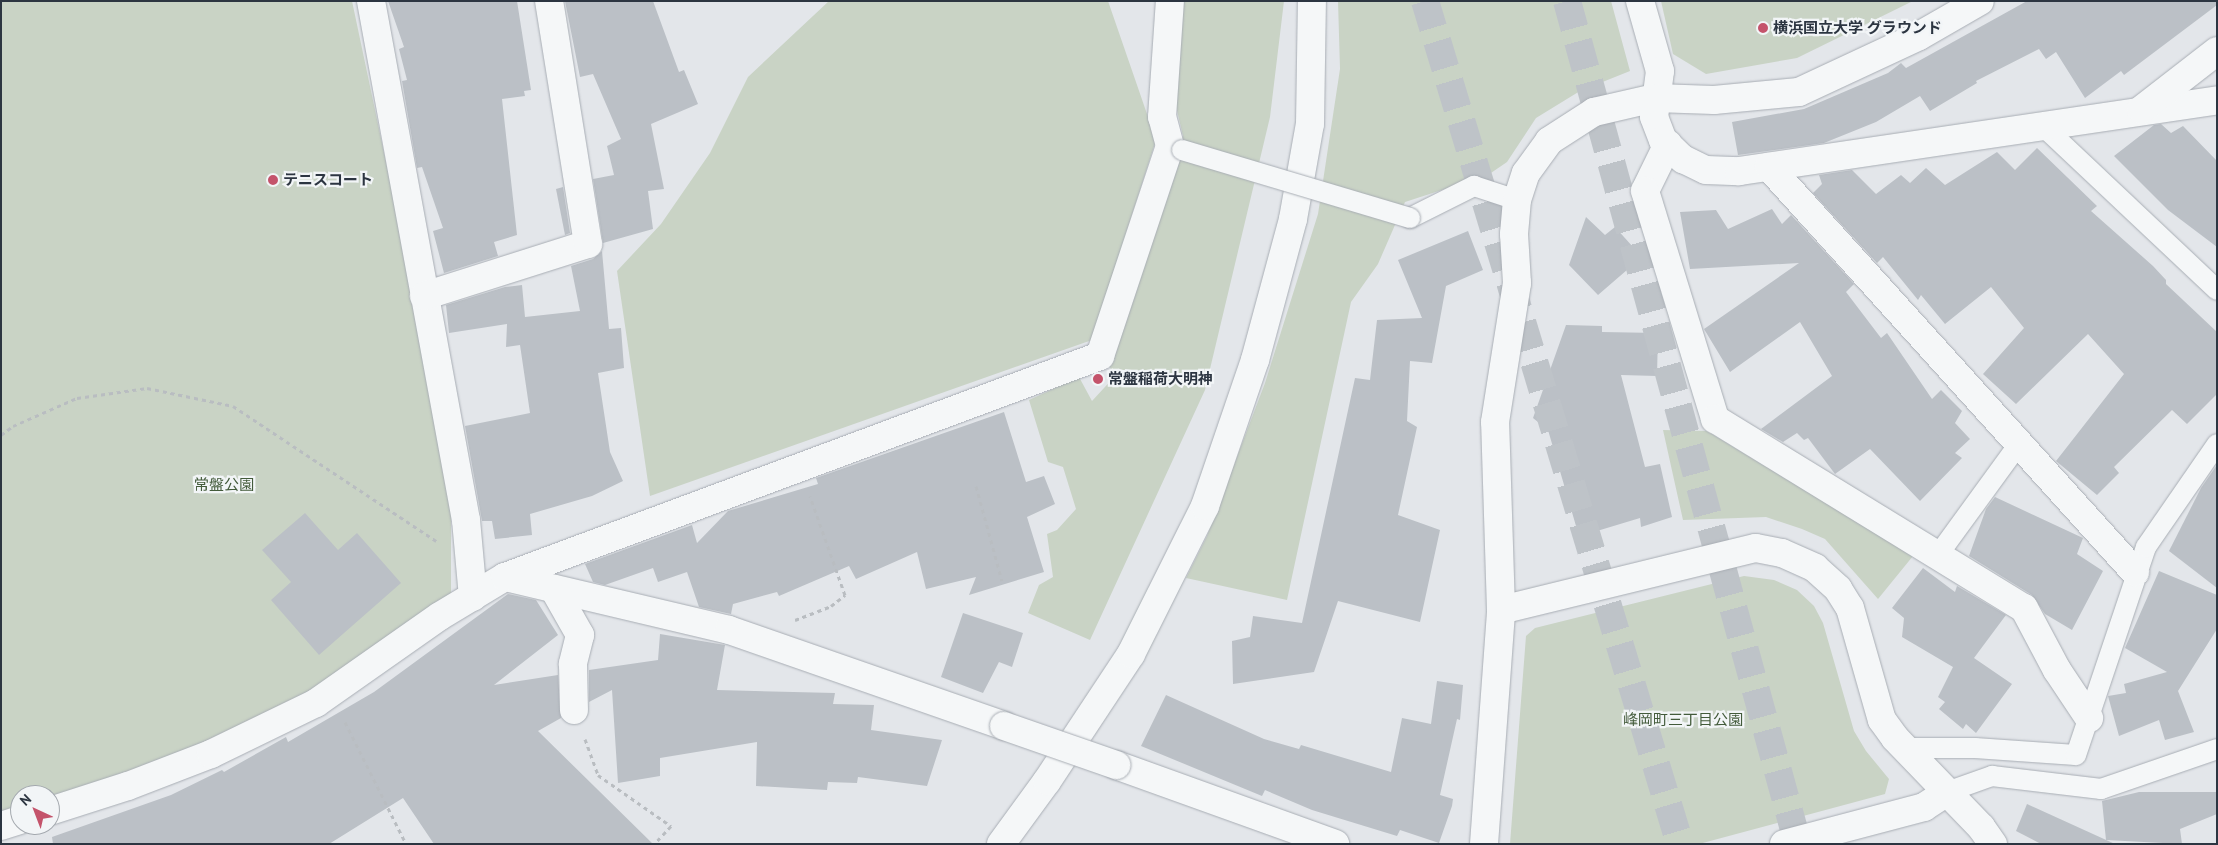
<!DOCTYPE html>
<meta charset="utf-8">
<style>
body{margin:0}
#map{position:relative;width:2218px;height:845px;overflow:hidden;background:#e3e6ea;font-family:"PT Sans","Noto Sans JP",sans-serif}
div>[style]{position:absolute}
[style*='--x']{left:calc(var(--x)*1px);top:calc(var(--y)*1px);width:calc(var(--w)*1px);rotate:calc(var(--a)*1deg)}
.green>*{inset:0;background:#c9d3c5}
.building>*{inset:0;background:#bbc0c6}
.trunk-tunnel>*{height:28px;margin-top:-14px;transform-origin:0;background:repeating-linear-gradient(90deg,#bec3c8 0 28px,transparent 0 42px)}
.path>*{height:3px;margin-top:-1.5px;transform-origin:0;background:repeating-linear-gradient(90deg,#b9bdc1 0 4px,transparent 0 8px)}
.roads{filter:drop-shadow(0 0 1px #a8adb4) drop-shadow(0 0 1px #a8adb4)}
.service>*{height:20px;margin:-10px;padding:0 10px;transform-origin:10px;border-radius:10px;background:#f5f7f8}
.minor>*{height:28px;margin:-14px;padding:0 14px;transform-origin:14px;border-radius:14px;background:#f5f7f8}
.tertiary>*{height:28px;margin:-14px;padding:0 14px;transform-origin:14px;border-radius:14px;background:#f5f7f8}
.bridges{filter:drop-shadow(0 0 1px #a8adb4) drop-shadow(0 0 1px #a8adb4)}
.service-bridge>*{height:20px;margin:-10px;padding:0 10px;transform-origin:10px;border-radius:10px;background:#f5f7f8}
.minor-bridge>*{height:28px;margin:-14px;padding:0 14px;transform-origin:14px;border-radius:14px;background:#f5f7f8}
.dots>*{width:14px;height:14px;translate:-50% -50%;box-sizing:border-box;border:2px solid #f2f5f7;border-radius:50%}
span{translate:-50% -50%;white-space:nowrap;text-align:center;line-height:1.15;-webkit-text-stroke:4.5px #f2f5f7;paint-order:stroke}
.poi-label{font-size:15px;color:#2c3541;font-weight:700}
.left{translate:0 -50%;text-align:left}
.park-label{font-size:15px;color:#435b3b}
.frame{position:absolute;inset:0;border:2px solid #2c3541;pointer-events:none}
.north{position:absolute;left:10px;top:785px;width:50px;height:50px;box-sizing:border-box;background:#f2f5f7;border:1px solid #a3a8ae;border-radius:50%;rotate:317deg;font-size:14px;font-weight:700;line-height:20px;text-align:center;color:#2c3541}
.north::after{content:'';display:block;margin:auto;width:18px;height:22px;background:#c4536b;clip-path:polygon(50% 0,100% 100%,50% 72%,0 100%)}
</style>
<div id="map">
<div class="green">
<i style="clip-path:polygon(1px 1px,352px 1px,416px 304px,451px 492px,451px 596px,361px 664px,223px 738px,50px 802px,50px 795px,20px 795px,20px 811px,1px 817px)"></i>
<i style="clip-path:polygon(829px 1px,1108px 1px,1156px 140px,1092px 340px,650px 496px,617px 271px,661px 224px,710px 153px,748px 77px)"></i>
<i style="clip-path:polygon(1182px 1px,1284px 1px,1270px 117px,1205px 390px,1090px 640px,1028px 613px,1039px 585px,1053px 577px,1047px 534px,1057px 530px,1076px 509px,1063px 467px,1048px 462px,1029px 400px,1079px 377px,1092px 401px,1116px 375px,1107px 364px,1183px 136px,1175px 102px)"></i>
<i style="clip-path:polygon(1338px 1px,1611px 1px,1630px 71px,1580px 91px,1536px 118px,1507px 162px,1488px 175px,1405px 202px,1378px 264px,1351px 302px,1287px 600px,1186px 578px,1207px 536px,1265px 383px,1318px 214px,1340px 69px)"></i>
<i style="clip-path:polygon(1661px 1px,1913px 1px,1797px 58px,1706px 74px,1673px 54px)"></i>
<i style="clip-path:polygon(1663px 430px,1707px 431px,1913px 556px,1878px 599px,1825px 539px,1802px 529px,1766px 517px,1683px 520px)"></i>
<i style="clip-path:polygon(1744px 576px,1774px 580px,1797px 590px,1814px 606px,1823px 623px,1854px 731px,1866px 751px,1889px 779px,1885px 794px,1699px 844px,1510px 844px,1526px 636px,1535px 628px)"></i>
</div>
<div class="building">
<i style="clip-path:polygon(388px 1px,517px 1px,531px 90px,524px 91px,525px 96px,502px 99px,517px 235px,494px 242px,498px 256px,444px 273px,433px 231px,443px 228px,422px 167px,417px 168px,402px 81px,407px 80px,399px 49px,404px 47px)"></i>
<i style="clip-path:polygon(565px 1px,653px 1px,679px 72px,684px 70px,698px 104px,651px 124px,664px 189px,648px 191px,653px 229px,603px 243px,593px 179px,614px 175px,607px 146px,621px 139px,593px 74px,580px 77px)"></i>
<i style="clip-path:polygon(2027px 1px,2217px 1px,2217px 5px,2124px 75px,2121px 71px,2085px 98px,2056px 52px,2046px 59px,2039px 49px,1976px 81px,1977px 83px,1930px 111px,1920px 96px,1876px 122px,1824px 143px,1738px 155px,1732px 122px,1804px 109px,1888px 73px,1901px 63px,1906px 68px)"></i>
<i style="clip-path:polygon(2161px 124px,2171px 133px,2183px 126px,2217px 161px,2217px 247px,2168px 210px,2114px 156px,2154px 125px)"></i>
<i style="clip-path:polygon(2037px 148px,2097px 206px,2091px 211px,2153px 266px,2166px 280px,2166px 284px,2217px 332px,2217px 394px,2187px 424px,2172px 410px,2114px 467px,2119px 473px,2097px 495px,2056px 461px,2124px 374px,2088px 334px,2016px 404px,1983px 374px,2024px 328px,1991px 287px,1945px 324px,1921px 295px,1918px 300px,1883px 257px,1877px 263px,1813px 193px,1822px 184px,1819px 175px,1852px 170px,1876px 194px,1901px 175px,1910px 183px,1926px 168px,1945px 185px,1997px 152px,2015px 170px)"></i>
<i style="clip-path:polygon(563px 187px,570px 233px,565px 235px,556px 189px)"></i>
<i style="clip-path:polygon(1772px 209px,1782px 224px,1791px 215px,1854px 284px,1846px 292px,1881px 338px,1887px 333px,1932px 399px,1941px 390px,1962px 411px,1955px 423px,1970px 439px,1955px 453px,1962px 458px,1920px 501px,1870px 449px,1835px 474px,1808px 438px,1804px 440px,1797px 433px,1783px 442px,1761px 429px,1832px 376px,1800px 322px,1730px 372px,1704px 329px,1799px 263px,1690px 269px,1680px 212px,1716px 210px,1728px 229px)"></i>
<i style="clip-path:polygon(1586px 217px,1605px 235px,1615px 227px,1642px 257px,1598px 295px,1569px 265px)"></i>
<i style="clip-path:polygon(1468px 231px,1483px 270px,1446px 286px,1432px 363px,1410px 361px,1407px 421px,1417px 427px,1398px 515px,1440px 530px,1420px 622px,1338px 601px,1314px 672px,1233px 684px,1232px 641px,1250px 637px,1253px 616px,1302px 623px,1355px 378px,1370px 380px,1377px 320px,1422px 318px,1398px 260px)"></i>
<i style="clip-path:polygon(602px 251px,609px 329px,621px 328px,624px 368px,598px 373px,610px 452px,623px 481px,592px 496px,530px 514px,532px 535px,495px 539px,492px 521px,482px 521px,465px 426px,530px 413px,520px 345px,506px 347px,507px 324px,449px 333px,446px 305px,505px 287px,522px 285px,525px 317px,580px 311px,571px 266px,593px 259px)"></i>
<i style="clip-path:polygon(1566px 325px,1602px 326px,1602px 332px,1658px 333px,1657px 376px,1621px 375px,1645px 467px,1660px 464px,1672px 517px,1641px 527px,1640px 518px,1597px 531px,1595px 522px,1576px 526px,1548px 430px,1533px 418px)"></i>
<i style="clip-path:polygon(1004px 412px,1026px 482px,1044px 476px,1055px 504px,1027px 517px,1044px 572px,969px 595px,976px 577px,926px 589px,917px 552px,856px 579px,849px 566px,779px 596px,777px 592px,733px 604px,731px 614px,699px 607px,687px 572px,658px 582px,653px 568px,605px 585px,593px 582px,585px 564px,692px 525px,697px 543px,728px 511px,818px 484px,816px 478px)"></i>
<i style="clip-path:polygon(2217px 465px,2217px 588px,2169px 551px,2201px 488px)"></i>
<i style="clip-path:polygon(1995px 497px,2083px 538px,2077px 554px,2103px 571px,2072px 630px,2045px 614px,2032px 595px,1969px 556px,1986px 509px)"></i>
<i style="clip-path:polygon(305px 513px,338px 550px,357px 533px,401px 583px,319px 655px,271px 600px,291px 582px,262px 550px)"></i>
<i style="clip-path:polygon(1923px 568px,1955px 592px,1957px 586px,2006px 615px,1974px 658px,2012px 684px,1976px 733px,1966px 724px,1963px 729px,1939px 709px,1945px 702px,1938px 697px,1953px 667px,1902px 637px,1904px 618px,1892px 608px)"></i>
<i style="clip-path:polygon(2159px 571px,2217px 595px,2217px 629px,2178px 691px,2194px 732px,2165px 740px,2159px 720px,2119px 736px,2108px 696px,2126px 693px,2124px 684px,2167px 672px,2125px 648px)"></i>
<i style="clip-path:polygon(508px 594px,536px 600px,558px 635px,494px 685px,558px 675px,561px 718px,538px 731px,653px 844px,434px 844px,403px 798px,329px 844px,53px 844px,52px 837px,171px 795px,222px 770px,224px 772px,286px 737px,288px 742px,374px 692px)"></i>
<i style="clip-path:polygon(963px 613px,1023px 633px,1012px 667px,999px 662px,983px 693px,941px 677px)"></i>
<i style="clip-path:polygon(660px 634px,725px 645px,717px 690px,835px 693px,833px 704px,874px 705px,871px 730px,942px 740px,927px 786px,858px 777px,857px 783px,828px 782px,827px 790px,756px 786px,757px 742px,660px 758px,660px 776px,618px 783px,612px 690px,589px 702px,589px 670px,658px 660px)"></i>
<i style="clip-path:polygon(1437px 681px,1463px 685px,1460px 720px,1457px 719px,1440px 795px,1453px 799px,1452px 806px,1439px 843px,1400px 830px,1397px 836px,1312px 810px,1265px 790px,1262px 796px,1141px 746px,1166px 695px,1264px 739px,1299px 749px,1301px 745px,1391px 772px,1402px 718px,1431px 724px)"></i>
<i style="clip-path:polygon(2139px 792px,2217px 792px,2217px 814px,2180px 829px,2182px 844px,2106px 840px,2102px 801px)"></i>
<i style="clip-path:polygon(2027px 804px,2115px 844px,2041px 844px,2016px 831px)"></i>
</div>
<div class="trunk-tunnel">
<i style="--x:1425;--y:1;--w:881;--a:73.17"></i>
<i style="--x:1567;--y:1;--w:874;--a:74.68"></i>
</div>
<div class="path">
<i style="--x:1;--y:435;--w:15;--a:-37"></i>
<i style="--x:13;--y:426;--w:70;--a:-23.6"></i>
<i style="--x:77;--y:398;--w:71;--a:-8.1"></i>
<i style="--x:147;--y:388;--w:88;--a:11.8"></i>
<i style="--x:233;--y:406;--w:244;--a:33.6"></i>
<i style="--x:976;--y:486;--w:98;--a:74.7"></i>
<i style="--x:795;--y:620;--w:39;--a:-21"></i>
<i style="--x:831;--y:606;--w:18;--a:-38"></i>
<i style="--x:845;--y:595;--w:105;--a:-109.5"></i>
<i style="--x:345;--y:722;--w:136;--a:63.4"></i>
<i style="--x:585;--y:739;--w:38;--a:70"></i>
<i style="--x:598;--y:775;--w:89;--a:34.9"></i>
<i style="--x:671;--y:826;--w:25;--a:133"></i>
</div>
<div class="roads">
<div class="service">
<i style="--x:2043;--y:126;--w:239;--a:43.3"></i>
<i style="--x:1410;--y:218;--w:72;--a:-26.6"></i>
<i style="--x:1474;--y:186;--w:45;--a:18"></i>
<i style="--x:1938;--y:555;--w:137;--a:-53.9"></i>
<i style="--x:1905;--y:748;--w:70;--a:0"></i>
<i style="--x:1975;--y:748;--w:101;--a:4"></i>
<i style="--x:2076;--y:755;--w:219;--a:-71.4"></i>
<i style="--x:2146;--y:547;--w:125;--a:-55.4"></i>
<i style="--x:1947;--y:792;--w:48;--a:-19.6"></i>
<i style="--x:1992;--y:776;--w:110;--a:6.8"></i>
<i style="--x:2101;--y:789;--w:123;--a:-19"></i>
</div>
<div class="minor">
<i style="--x:371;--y:1;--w:528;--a:79.63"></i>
<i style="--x:466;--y:520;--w:77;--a:84.8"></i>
<i style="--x:1640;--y:1;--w:73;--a:74.1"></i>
<i style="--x:1660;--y:71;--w:46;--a:97.4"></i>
<i style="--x:1654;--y:117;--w:25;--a:69"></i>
<i style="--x:1663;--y:140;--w:28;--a:44"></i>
<i style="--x:1683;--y:159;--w:25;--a:26"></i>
<i style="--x:1706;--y:170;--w:33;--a:2"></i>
<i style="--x:1739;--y:171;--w:483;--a:-8.4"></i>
<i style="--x:2141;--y:110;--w:96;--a:-37.8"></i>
<i style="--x:1668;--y:144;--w:52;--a:116.1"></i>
<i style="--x:1645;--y:191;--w:239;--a:72.9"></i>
<i style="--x:1715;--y:419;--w:362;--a:31.5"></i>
<i style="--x:2024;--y:608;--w:70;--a:62"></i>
<i style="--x:2057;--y:670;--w:58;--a:56.3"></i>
<i style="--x:1769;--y:167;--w:546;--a:47.9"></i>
<i style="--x:424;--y:296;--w:172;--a:-17.6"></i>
<i style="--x:588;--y:244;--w:246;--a:-99.1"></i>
<i style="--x:505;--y:577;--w:230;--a:13.3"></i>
<i style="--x:729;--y:630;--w:291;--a:19.2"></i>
<i style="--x:554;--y:589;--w:53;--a:60.5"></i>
<i style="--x:580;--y:635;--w:30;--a:104"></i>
<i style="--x:573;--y:664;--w:46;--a:88.8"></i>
<i style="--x:1116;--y:765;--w:233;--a:19.8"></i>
<i style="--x:50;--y:811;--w:82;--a:-17.8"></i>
<i style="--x:128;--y:786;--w:89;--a:-21.1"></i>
<i style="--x:211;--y:754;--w:117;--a:-25.9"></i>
<i style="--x:316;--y:703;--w:151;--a:-35.1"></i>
<i style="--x:440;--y:616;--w:76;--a:-31"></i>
<i style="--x:505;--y:577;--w:635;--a:-20.38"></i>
<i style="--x:1100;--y:356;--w:221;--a:-71.6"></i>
<i style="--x:1170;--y:146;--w:30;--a:-105"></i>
<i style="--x:1162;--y:117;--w:116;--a:-86.1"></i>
<i style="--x:1;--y:826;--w:20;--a:-18"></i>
<i style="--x:1484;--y:844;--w:235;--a:-85.8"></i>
<i style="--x:1501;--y:610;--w:188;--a:-91.8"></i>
<i style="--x:1495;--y:422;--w:141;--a:-81"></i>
<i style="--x:1517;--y:283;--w:49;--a:-93.5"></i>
<i style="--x:1514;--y:234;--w:34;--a:-85"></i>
<i style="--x:1517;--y:200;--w:28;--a:-72"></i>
<i style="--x:1526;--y:173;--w:39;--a:-54"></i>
<i style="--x:1549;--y:141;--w:54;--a:-32.8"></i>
<i style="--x:1594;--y:112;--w:63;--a:-12.9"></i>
<i style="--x:1655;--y:98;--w:59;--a:1.9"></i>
<i style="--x:1714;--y:100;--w:85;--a:-5.4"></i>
<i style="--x:1799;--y:92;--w:132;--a:-25"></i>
<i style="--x:1919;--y:36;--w:70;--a:-29.8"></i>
<i style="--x:1784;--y:844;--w:145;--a:-14.8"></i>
<i style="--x:1924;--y:807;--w:27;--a:-33"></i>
</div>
<div class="tertiary">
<i style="--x:1501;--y:610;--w:262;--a:-13.7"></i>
<i style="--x:1756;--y:548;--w:26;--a:11"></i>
<i style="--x:1782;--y:553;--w:36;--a:24"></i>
<i style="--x:1815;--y:568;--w:31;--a:42"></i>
<i style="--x:1838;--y:589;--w:22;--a:58"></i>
<i style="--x:1850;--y:608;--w:116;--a:74.1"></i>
<i style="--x:1882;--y:720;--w:22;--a:54"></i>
<i style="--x:1895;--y:738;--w:124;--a:46"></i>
<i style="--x:1981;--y:827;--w:21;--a:55"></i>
<i style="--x:1001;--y:844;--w:78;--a:-53.9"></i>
<i style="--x:1047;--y:781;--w:152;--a:-56.5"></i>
<i style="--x:1131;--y:654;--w:165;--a:-63.4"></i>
<i style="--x:1205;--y:506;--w:154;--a:-71.1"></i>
<i style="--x:1255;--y:360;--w:146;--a:-74.9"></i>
<i style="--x:1293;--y:219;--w:97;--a:-79.9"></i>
<i style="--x:1310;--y:124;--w:123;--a:-89.1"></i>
</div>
</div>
<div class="bridges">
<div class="service-bridge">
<i style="--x:1182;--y:150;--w:238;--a:16.6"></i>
</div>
<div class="minor-bridge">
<i style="--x:1004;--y:726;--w:119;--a:19.2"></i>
</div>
</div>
<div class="dots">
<i style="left:1763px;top:28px;background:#c4536b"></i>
<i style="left:273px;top:180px;background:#c4536b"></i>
<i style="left:1098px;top:379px;background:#c4536b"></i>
</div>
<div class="poi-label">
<span class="left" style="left:1773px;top:28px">横浜国立大学 グラウンド</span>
<span class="left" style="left:283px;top:180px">テニスコート</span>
<span class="left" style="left:1108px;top:379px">常盤稲荷大明神</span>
</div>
<div class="park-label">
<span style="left:224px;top:485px">常盤公園</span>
<span style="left:1683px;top:720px">峰岡町三丁目公園</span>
</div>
<div class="frame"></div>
<div class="north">N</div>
</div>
